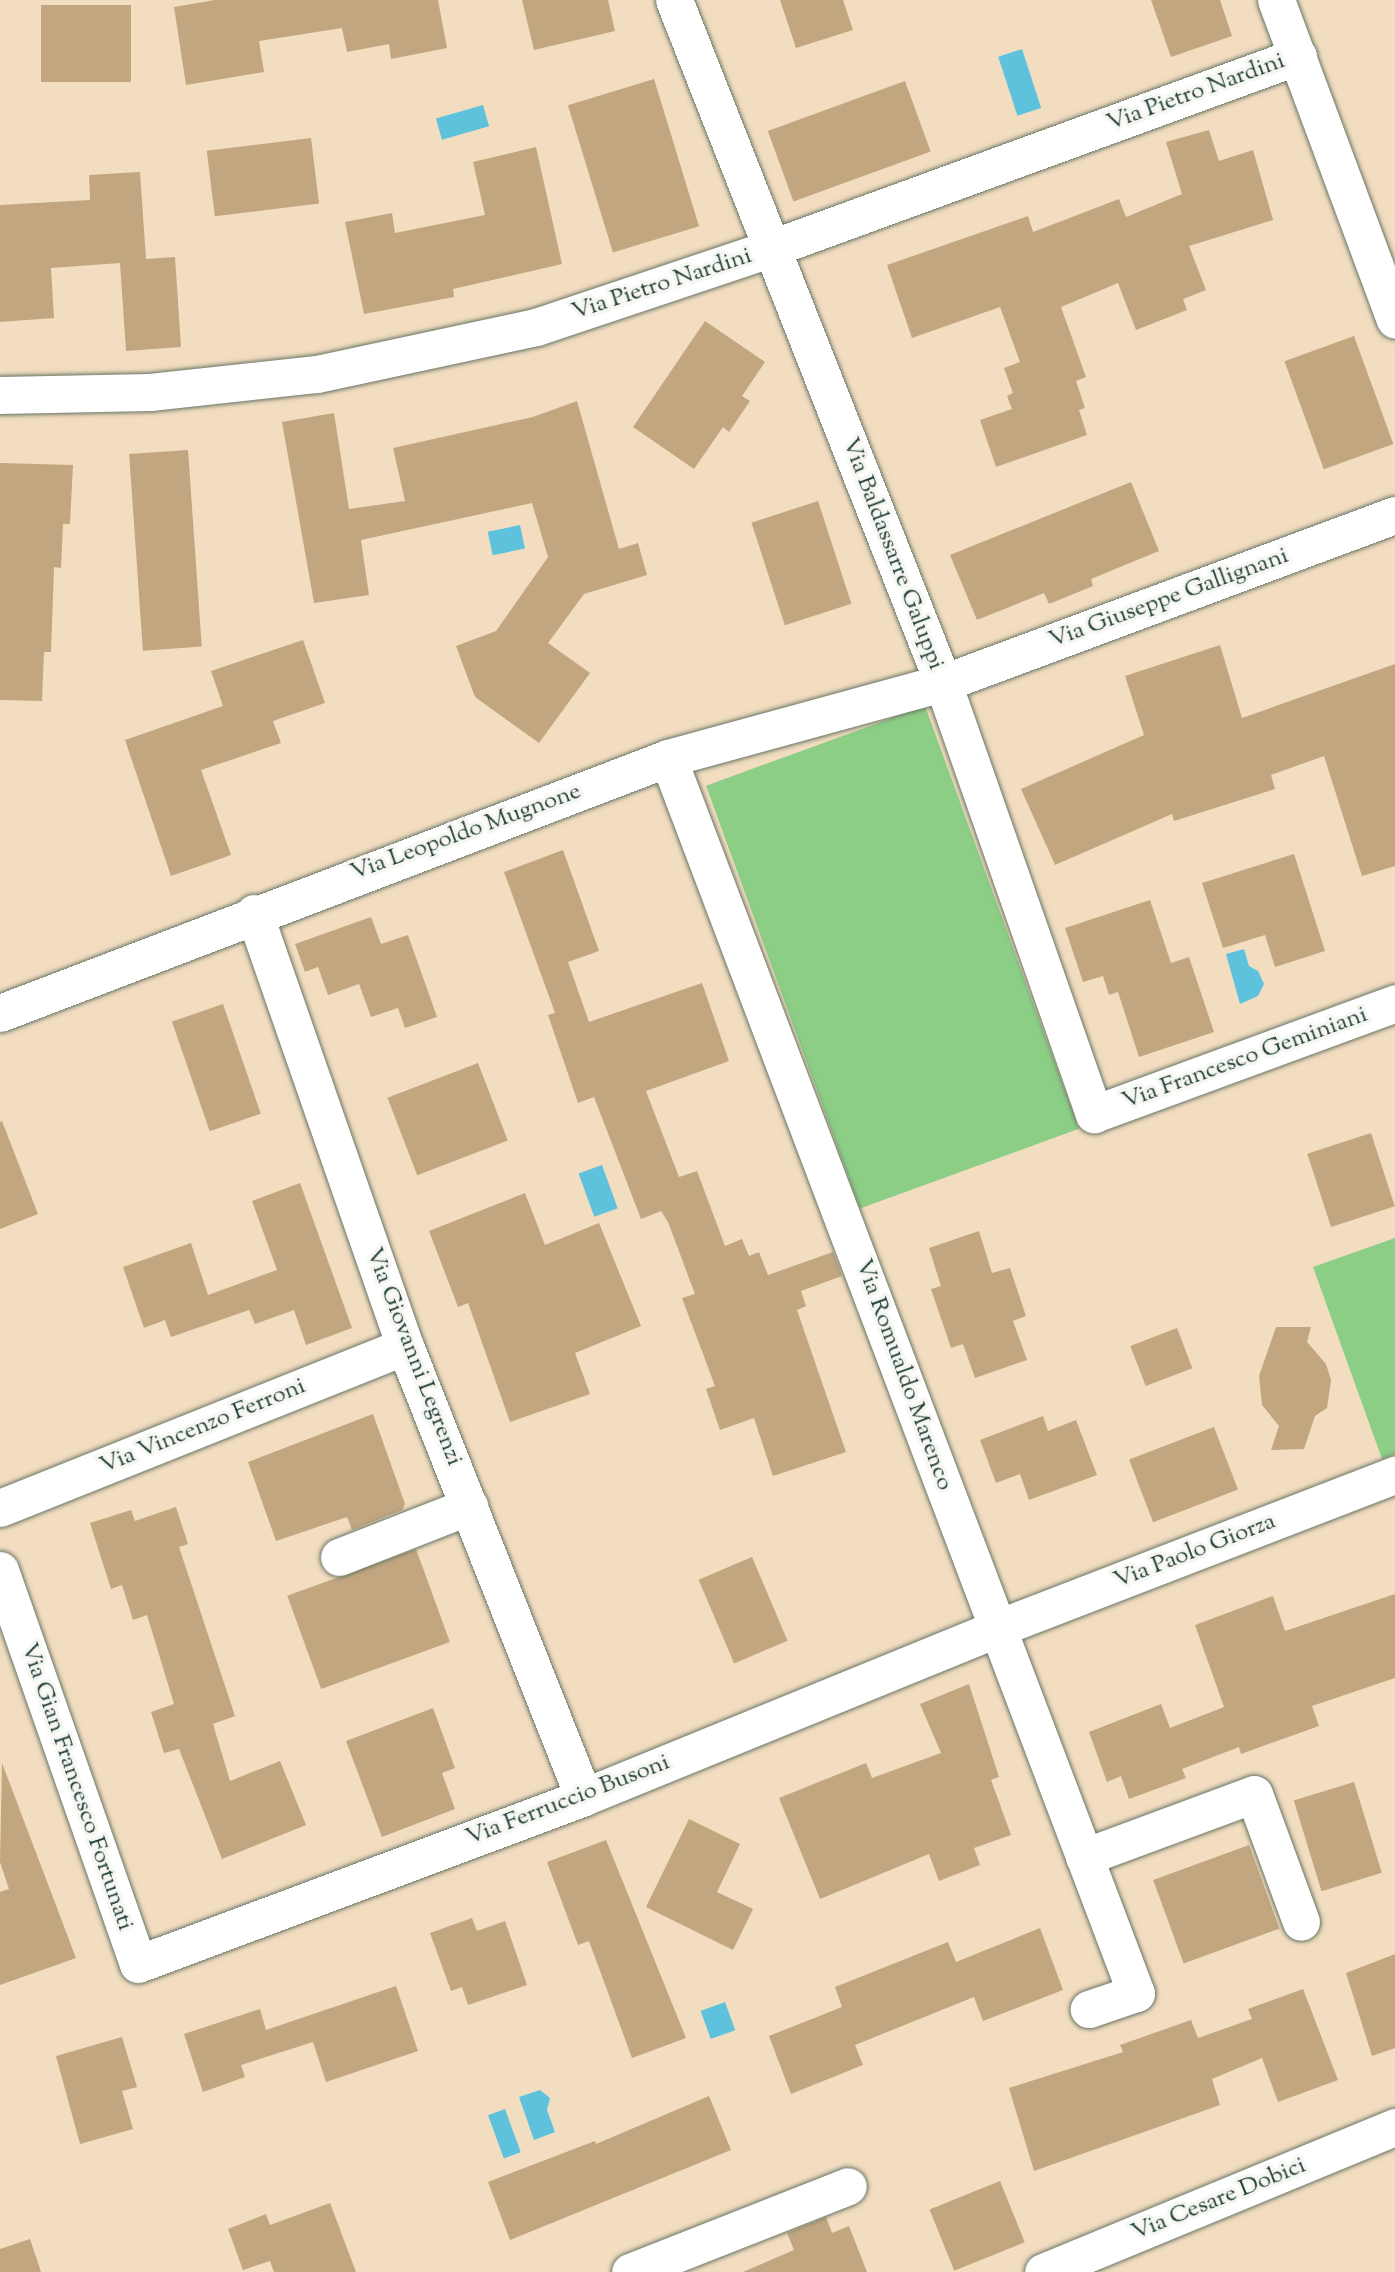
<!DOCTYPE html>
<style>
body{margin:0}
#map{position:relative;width:1395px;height:2272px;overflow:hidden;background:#f2ddc0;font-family:"Sorts Mill Goudy",serif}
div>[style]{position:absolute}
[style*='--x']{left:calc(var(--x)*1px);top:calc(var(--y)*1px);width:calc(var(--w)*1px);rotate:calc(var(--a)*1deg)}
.green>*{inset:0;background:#8dce86;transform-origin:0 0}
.water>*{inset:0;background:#5fc2dd;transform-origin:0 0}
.building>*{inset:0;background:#c2a680;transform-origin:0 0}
.roads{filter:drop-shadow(0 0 2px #697565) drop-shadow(0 0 2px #697565)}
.minor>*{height:37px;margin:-18.5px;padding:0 18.5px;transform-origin:18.5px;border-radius:18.5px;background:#fff}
span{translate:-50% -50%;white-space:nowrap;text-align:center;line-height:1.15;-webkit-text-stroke:7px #f6f6f2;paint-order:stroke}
.street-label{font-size:24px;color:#1f3d34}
</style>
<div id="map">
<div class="green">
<i style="left:925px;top:706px;width:450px;height:233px;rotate:70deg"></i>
<i style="clip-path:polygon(1395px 1238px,1395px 1454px,1382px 1459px,1313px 1267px)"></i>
</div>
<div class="water">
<i style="left:1022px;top:49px;width:62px;height:25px;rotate:72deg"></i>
<i style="left:483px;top:105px;width:22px;height:49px;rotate:74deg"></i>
<i style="left:520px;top:525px;width:24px;height:33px;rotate:78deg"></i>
<i style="clip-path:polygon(1244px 949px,1249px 966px,1258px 971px,1264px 984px,1258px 996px,1240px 1004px,1226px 954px)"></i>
<i style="left:602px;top:1165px;width:46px;height:25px;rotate:70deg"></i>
<i style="left:725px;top:2002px;width:30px;height:26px;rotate:70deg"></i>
<i style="clip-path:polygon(540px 2090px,550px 2098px,547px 2110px,555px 2132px,534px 2140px,519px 2097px)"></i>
<i style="left:505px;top:2109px;width:46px;height:18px;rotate:70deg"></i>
</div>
<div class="building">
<i style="clip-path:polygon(215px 0,438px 0,447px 48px,391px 59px,389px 44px,347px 52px,342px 28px,259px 41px,264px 72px,186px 85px,174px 7px)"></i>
<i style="clip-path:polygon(522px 0,608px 0,615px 31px,534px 50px)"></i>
<i style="clip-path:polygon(780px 0,843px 0,853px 30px,796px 48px)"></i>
<i style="clip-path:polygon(1151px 0,1220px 0,1232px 36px,1171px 57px)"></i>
<i style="left:41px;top:5px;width:90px;height:77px"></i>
<i style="left:654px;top:79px;width:154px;height:90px;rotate:73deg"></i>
<i style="left:905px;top:81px;width:75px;height:146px;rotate:70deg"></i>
<i style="clip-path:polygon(1209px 130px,1219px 161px,1253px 150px,1273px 220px,1189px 246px,1206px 290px,1183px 299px,1187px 310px,1136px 330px,1118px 283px,1061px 307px,1086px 377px,1076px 381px,1085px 408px,1079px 410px,1087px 435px,996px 467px,980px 420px,1012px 409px,1007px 396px,1013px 393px,1004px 368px,1020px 362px,1000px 307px,912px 338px,887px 265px,1028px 216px,1033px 232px,1119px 199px,1126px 217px,1182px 194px,1166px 142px)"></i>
<i style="left:311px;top:138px;width:66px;height:105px;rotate:83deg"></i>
<i style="clip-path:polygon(536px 147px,562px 264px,453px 289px,454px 297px,364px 314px,345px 222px,392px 213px,395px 233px,485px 215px,473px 162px)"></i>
<i style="clip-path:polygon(140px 172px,146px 259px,175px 257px,181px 347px,126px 351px,120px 263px,51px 268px,54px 318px,0 322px,0 205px,90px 200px,89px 175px)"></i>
<i style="clip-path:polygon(705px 321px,765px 362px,742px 396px,750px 401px,729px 432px,723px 427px,694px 469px,633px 427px)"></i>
<i style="left:1354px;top:336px;width:115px;height:74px;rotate:70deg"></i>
<i style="clip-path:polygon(577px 401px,619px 549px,638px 543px,647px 575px,584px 594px,548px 643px,590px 673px,539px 743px,475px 697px,456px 646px,496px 631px,548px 557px,532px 503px,361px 540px,369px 595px,314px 603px,282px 422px,334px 413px,349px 509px,405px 501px,393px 448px,533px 417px)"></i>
<i style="left:188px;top:450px;width:197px;height:59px;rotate:86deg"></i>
<i style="clip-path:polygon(0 463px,73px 465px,70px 524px,63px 524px,61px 568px,54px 567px,51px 652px,44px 652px,42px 701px,0 700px)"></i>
<i style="clip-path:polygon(1131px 482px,1159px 551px,1091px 579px,1093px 586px,1049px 604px,1044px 593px,977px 620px,950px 555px)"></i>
<i style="left:818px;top:501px;width:108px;height:70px;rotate:72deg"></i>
<i style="clip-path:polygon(303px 640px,325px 703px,273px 721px,281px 743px,201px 770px,231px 855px,171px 876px,125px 740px,223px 706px,211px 671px)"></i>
<i style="clip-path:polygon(1220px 645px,1242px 718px,1395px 664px,1395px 866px,1362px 876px,1324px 756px,1271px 775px,1275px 789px,1174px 821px,1172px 814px,1055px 865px,1021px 789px,1144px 735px,1125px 676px)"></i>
<i style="clip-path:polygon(563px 850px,599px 951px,568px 962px,589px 1022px,702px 983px,729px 1061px,646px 1091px,679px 1177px,697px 1171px,725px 1246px,742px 1239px,749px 1256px,759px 1252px,768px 1275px,833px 1252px,842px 1276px,801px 1291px,806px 1306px,797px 1310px,846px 1452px,773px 1476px,754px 1418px,720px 1430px,706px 1389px,715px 1386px,682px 1298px,695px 1294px,668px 1222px,661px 1211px,641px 1219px,594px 1097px,578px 1103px,548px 1015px,555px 1013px,504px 872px)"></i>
<i style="clip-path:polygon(1294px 854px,1325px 951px,1275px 967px,1265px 935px,1223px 948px,1202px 883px)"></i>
<i style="clip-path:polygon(1150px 900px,1171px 963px,1189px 957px,1214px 1032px,1139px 1057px,1118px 992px,1109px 995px,1103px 976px,1083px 982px,1065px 928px)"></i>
<i style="clip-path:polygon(371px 917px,381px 944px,408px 935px,437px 1017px,405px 1028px,398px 1008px,371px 1017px,359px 984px,328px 995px,318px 967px,305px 972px,295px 944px)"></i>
<i style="left:223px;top:1004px;width:116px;height:54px;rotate:71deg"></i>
<i style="left:478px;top:1063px;width:83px;height:97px;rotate:69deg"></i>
<i style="clip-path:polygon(2px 1121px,38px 1214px,0 1229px,0 1122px)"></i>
<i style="left:1371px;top:1133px;width:77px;height:67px;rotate:72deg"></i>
<i style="clip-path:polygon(300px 1183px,352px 1328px,306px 1345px,294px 1310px,255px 1324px,249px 1310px,171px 1337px,165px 1320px,144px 1328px,123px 1267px,191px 1243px,208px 1295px,277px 1270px,252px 1201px)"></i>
<i style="clip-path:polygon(525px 1193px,545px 1245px,599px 1223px,641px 1326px,575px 1353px,590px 1394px,510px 1422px,468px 1303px,458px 1307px,429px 1231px)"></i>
<i style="clip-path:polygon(979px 1231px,992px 1273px,1010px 1268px,1026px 1316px,1013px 1321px,1027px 1360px,975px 1378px,963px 1344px,951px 1348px,931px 1289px,941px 1286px,929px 1248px)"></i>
<i style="clip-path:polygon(1276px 1327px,1311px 1327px,1307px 1342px,1326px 1364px,1331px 1380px,1327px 1408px,1315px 1416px,1304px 1449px,1271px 1450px,1279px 1426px,1262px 1405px,1259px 1376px)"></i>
<i style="left:1177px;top:1328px;width:43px;height:50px;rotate:69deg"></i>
<i style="clip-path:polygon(373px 1414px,405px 1504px,402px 1510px,352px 1530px,347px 1517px,276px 1541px,248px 1462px)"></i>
<i style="clip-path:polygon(1043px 1416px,1048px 1431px,1076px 1420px,1097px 1475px,1029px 1500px,1020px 1474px,996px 1483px,980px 1440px)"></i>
<i style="left:1214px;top:1427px;width:67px;height:91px;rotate:69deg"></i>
<i style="clip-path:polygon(176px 1507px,188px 1544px,179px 1547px,235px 1716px,213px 1724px,230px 1781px,280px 1761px,306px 1825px,222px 1859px,179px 1749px,164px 1753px,151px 1712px,174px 1704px,147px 1615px,133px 1620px,122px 1585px,111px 1589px,90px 1523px,131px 1510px,135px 1521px)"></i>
<i style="left:416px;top:1549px;width:99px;height:137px;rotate:70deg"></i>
<i style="left:752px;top:1557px;width:91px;height:58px;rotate:67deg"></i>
<i style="clip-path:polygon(1395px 1594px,1395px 1678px,1312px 1706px,1319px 1726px,1241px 1754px,1239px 1747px,1182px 1769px,1186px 1778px,1129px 1799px,1121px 1776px,1107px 1782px,1089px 1732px,1161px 1704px,1170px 1728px,1224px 1707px,1195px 1625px,1273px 1596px,1285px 1631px)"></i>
<i style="clip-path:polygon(969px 1684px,999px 1777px,991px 1780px,1011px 1835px,974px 1848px,980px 1865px,939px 1881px,929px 1854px,820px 1899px,779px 1798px,866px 1763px,872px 1778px,941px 1753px,920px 1704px)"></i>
<i style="clip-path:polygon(433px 1708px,455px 1768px,442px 1773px,455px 1809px,382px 1837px,346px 1741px)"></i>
<i style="clip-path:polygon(2px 1763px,76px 1958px,0 1985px,0 1892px,9px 1889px,0 1862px)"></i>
<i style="left:1354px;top:1782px;width:95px;height:63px;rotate:73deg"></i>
<i style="clip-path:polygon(689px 1819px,740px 1844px,717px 1892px,753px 1909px,733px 1950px,646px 1907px)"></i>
<i style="clip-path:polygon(606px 1840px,686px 2038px,632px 2058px,589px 1941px,578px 1945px,547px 1862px)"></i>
<i style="left:1249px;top:1845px;width:89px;height:102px;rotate:70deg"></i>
<i style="clip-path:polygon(472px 1918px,477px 1931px,505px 1921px,527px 1985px,468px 2005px,462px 1987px,451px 1991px,430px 1933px)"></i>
<i style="clip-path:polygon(1040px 1928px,1063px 1990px,983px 2021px,974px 1997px,855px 2045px,863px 2065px,791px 2094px,769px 2036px,842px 2007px,835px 1987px,948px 1942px,956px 1962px)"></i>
<i style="clip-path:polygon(1395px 1954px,1395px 2048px,1372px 2056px,1346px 1973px)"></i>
<i style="clip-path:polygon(396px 1986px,418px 2051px,326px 2082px,313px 2042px,241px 2065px,245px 2077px,203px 2092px,184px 2034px,260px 2009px,266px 2030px)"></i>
<i style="clip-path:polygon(1303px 1989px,1338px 2080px,1278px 2102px,1262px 2058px,1212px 2079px,1220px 2105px,1034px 2171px,1009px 2088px,1123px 2052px,1120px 2045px,1191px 2020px,1198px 2038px,1252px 2019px,1248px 2009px)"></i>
<i style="clip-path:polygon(122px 2037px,137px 2087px,122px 2091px,133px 2129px,80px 2144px,56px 2056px)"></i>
<i style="clip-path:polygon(709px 2096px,731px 2150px,510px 2240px,488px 2182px,595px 2141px,596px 2144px)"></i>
<i style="left:1000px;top:2181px;width:66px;height:76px;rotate:68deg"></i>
<i style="clip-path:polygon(330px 2203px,356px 2272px,274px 2272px,270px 2261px,243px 2270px,228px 2229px,266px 2214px,270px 2225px)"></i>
<i style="clip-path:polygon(826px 2217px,832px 2233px,849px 2226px,867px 2272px,743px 2272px,794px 2250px,787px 2233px)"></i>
<i style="clip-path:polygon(30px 2239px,41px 2272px,0 2272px,0 2249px)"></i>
</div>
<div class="roads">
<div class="minor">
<i style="--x:674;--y:0;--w:734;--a:68.5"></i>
<i style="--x:943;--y:683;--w:457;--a:70.7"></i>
<i style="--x:1094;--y:1114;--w:321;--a:-20.2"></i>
<i style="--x:1276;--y:0;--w:341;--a:69.6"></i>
<i style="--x:0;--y:395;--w:150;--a:-1.1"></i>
<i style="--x:150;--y:392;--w:168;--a:-6.2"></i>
<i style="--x:317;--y:374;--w:224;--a:-12.1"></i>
<i style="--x:536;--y:327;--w:249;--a:-18.5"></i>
<i style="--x:772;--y:248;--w:560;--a:-20.05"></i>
<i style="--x:668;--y:758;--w:1321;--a:69.25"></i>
<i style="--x:1136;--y:1993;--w:50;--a:161.2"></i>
<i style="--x:254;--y:913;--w:459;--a:70.8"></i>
<i style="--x:405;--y:1346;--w:485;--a:68.4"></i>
<i style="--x:0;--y:1013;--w:715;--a:-20.89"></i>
<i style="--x:668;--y:758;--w:285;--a:-15.3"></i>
<i style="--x:943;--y:683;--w:482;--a:-20.4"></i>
<i style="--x:0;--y:1508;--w:436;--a:-21.8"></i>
<i style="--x:339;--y:1557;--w:140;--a:-21.4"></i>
<i style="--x:0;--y:1570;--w:417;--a:70.7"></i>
<i style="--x:138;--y:1964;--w:476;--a:-20.5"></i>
<i style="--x:584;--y:1797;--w:444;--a:-22.2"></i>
<i style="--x:995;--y:1629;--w:429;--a:-21.1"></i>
<i style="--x:1084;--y:1857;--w:181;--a:-20.3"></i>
<i style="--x:1254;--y:1794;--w:136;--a:69.8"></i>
<i style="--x:630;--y:2272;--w:234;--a:-21.5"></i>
<i style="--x:1043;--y:2272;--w:381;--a:-22.4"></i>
</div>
</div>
<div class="street-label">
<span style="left:1196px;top:93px;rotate:-20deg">Via Pietro Nardini</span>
<span style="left:662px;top:285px;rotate:-18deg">Via Pietro Nardini</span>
<span style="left:892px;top:554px;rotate:69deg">Via Baldassarre Galuppi</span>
<span style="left:1169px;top:599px;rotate:-20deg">Via Giuseppe Gallignani</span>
<span style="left:466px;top:833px;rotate:-20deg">Via Leopoldo Mugnone</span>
<span style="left:1245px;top:1059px;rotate:-20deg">Via Francesco Geminiani</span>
<span style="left:413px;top:1357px;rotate:69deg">Via Giovanni Legrenzi</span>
<span style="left:903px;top:1375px;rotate:70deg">Via Romualdo Marenco</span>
<span style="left:203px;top:1427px;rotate:-22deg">Via Vincenzo Ferroni</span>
<span style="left:1195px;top:1552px;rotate:-21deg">Via Paolo Giorza</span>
<span style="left:76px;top:1787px;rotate:71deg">Via Gian Francesco Fortunati</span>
<span style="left:568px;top:1801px;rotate:-21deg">Via Ferruccio Busoni</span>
<span style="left:1219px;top:2200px;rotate:-22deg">Via Cesare Dobici</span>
</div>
</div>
